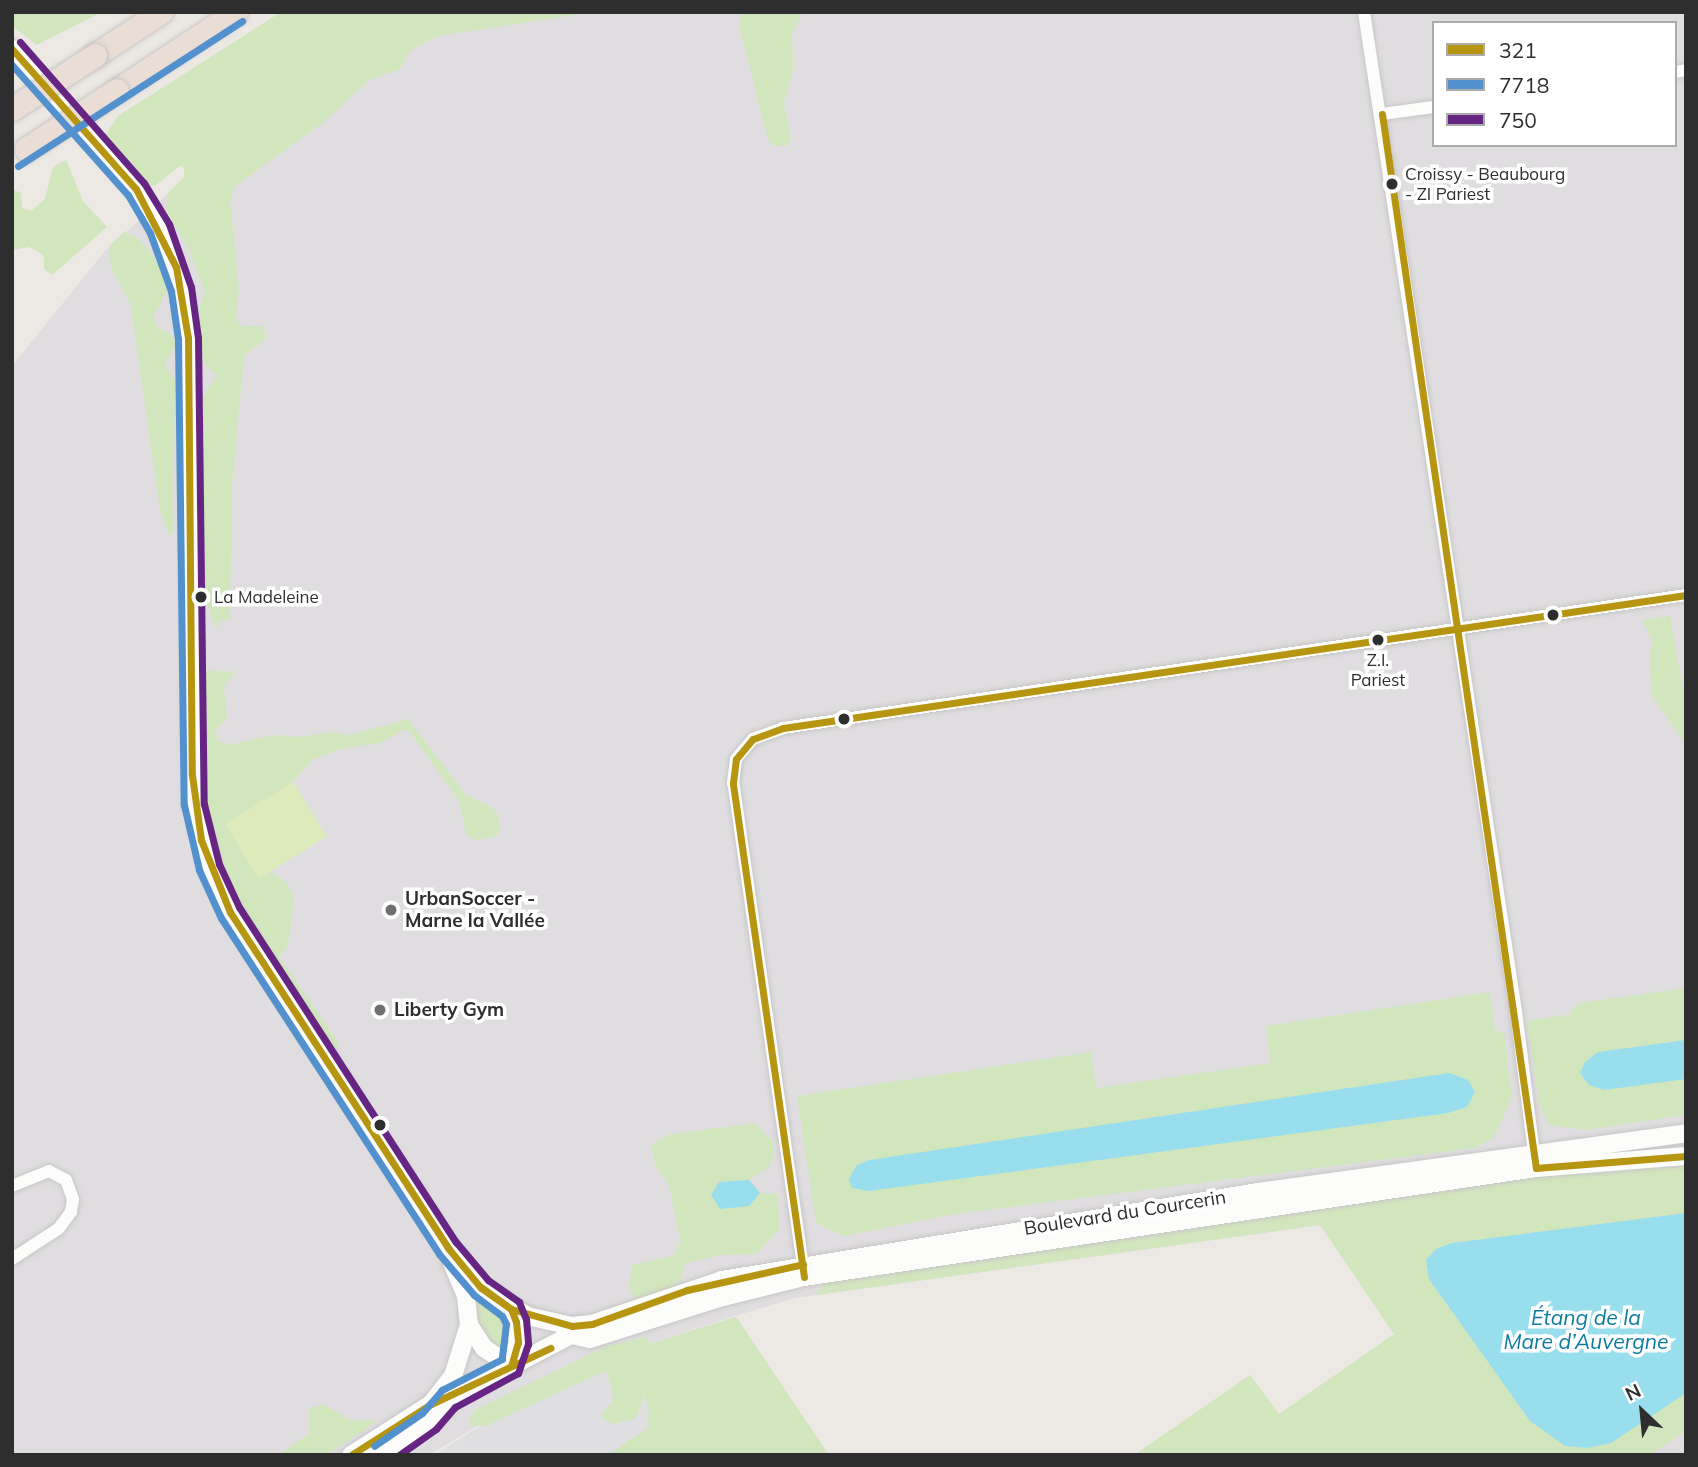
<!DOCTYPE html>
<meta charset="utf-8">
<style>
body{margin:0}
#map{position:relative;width:1698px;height:1467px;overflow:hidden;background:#ece8e4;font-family:Mulish,sans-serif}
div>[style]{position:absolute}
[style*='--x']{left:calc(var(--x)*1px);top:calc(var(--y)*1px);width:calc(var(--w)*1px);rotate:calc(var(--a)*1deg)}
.industrial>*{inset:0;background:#dfdddf}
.airport>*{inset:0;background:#dfdfe2}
.green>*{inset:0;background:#d2e6be}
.pitch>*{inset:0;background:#ddeabb;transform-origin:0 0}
.water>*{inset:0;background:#99deec}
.roads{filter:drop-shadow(0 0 2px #c8c6c7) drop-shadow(0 0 2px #c8c6c7)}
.street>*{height:12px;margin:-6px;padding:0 6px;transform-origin:6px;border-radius:6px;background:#fcfcfb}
.secondary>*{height:18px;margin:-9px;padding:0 9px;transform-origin:9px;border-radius:9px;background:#fcfcfb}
.highway>*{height:23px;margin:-11.5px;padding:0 11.5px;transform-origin:11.5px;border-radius:11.5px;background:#eaddd6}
.bridges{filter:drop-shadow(0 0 2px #c6c5c4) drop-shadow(0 0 2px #c6c5c4)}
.highway-bridge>*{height:23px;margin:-11.5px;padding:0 11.5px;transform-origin:11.5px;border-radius:11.5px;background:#eaddd6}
.bus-1>*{height:7px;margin:-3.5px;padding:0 3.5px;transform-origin:3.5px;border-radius:3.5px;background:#b69511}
.bus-2>*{height:7px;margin:-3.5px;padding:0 3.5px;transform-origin:3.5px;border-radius:3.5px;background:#5291ce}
.bus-3>*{height:7px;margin:-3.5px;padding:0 3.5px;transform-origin:3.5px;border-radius:3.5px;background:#662483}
.dots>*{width:19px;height:19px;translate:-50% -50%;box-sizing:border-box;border:4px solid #fff;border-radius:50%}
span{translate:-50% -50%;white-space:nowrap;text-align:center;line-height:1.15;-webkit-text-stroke:7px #fff;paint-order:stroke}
.bus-label{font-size:17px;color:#2e2e2e}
.left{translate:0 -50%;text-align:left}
.poi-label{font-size:19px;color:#2e2e2e;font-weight:700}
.street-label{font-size:19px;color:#2e2e2e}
.water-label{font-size:21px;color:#0e7ca1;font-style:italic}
.frame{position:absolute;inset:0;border:14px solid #2e2e2e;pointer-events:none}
.legend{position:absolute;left:1432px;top:21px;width:245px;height:126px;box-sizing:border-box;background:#fff;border:2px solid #ababab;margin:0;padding:9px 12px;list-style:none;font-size:21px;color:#2e2e2e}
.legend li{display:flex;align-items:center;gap:14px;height:35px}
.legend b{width:35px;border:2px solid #ababab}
.north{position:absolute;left:1607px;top:1376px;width:70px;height:70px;-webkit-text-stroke:5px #fff;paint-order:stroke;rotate:334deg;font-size:19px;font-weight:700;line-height:28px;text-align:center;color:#2e2e2e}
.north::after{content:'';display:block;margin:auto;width:24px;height:32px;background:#2e2e2e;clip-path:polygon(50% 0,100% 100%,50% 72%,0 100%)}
</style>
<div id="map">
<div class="industrial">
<i style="clip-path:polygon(evenodd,407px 12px,1686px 12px,1686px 1455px,1479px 1455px,1320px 1225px,795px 1298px,666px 1337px,542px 1387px,429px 1455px,12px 1455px,12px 366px,105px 251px,193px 171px,407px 12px,1434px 23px,1675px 23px,1675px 145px,1434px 145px,1434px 23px)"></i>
</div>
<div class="airport">
<i style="clip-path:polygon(736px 1317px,829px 1455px,435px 1455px,503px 1411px,666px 1337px)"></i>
</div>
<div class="green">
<i style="clip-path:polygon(12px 12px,102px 12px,37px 45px,12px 26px)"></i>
<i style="clip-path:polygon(281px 12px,593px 12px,439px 36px,424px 43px,409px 52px,400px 69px,369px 80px,324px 122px,234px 187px,230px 201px,239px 289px,236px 320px,242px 326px,262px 326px,267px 338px,244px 356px,232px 486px,230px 620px,220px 621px,220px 630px,213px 622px,200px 576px,199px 544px,198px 404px,217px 376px,201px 361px,199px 350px,197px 314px,205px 292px,188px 247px,166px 212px,168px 193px,184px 177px,184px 168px,181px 165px,155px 186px,148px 186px,106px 134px,118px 116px)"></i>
<i style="clip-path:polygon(742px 12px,803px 12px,792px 34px,793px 69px,784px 103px,791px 138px,787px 146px,772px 146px,767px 136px,739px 25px)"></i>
<i style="clip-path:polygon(66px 160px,83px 201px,107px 227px,52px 275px,44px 269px,44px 257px,39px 252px,29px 247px,12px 250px,12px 189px,21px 193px,22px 208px,31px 211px,45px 199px,53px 167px)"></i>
<i style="clip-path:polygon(124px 232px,138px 238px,159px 263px,168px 289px,153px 317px,158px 328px,174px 336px,175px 346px,165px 364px,175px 382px,173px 534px,169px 535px,160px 511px,131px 306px,109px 263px,109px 246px)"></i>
<i style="clip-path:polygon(1670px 616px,1686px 707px,1686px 791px,1683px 741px,1652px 696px,1649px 654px,1653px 642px,1642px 620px)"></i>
<i style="clip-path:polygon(211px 670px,234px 672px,224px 688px,227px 718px,216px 729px,217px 741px,230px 745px,272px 735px,301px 737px,330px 732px,349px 735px,408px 719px,466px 795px,492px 807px,498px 815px,500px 831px,495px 837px,475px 840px,466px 835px,459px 801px,409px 731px,401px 731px,380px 743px,341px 749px,313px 759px,293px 782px,225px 825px,260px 879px,272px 872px,287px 883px,294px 897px,288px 946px,279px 957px,338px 1042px,336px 1054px,330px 1053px,230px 893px,215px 861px,201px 786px,199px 676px)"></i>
<i style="clip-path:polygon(1686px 988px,1686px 1115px,1585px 1130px,1549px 1125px,1539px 1104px,1527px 1021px,1572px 1014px,1571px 1009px,1580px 1003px)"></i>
<i style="clip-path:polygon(1490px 992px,1495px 1031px,1504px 1032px,1512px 1097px,1494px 1137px,1475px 1148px,955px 1214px,844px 1236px,816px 1223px,797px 1096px,1091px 1052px,1096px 1088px,1271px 1063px,1266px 1026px)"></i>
<i style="clip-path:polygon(755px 1123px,773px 1142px,774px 1156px,768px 1168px,749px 1180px,719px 1182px,749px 1206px,760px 1193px,778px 1194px,779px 1229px,757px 1254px,720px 1255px,685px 1264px,678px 1286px,634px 1299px,629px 1288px,632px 1265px,673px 1256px,681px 1241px,668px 1183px,655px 1165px,651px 1145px,671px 1134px)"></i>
<i style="clip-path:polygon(1686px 1166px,1686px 1431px,1650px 1455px,1134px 1455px,1250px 1375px,1279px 1414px,1394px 1334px,1320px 1225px,816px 1295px,824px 1283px,1517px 1178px)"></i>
<i style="clip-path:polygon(470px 1285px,505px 1316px,511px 1334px,506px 1353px,478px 1330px)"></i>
<i style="clip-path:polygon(736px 1317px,829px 1455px,607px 1455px,647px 1429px,649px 1415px,645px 1394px,635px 1419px,612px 1424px,603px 1419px,601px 1415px,612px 1402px,613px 1392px,606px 1371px,485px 1426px,472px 1426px,469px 1421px,475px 1410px,607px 1346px,645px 1337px,652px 1343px)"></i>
<i style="clip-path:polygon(321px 1404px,351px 1420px,378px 1421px,326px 1455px,278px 1455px,310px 1433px,310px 1409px)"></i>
</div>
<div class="pitch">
<i style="left:293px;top:782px;width:64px;height:80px;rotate:58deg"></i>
</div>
<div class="water">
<i style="clip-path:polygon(1686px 1040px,1686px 1079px,1604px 1090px,1589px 1085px,1580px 1073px,1585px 1062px,1598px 1052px)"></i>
<i style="clip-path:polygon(1449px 1073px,1468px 1080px,1475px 1092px,1467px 1107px,1448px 1113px,869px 1191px,852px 1188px,849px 1179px,856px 1166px,869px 1160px)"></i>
<i style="clip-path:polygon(749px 1180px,760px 1193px,749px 1206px,720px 1209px,711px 1195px,719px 1182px)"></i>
<i style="clip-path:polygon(1686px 1213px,1686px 1393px,1611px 1443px,1588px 1448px,1565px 1446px,1530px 1421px,1429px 1279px,1426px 1260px,1436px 1249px,1452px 1243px)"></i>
</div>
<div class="roads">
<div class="street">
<i style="--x:1364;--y:12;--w:1010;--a:81.35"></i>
<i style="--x:1516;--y:1011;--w:151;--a:82.8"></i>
<i style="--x:1675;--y:72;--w:11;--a:-10"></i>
<i style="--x:1382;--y:114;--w:52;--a:-7.7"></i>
<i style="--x:12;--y:1186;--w:40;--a:-22"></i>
<i style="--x:49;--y:1171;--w:19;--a:28"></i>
<i style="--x:66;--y:1180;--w:20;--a:70"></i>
<i style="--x:73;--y:1199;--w:13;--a:99"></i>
<i style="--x:71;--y:1212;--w:21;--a:127"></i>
<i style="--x:58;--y:1229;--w:55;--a:146.9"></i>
<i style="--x:804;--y:1273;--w:495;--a:-98.2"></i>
<i style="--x:733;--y:783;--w:24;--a:-83"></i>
<i style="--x:736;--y:759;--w:26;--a:-50"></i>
<i style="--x:753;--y:739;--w:32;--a:-20"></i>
<i style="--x:783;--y:728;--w:913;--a:-8.38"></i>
</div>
<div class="secondary">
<i style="--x:12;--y:49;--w:187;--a:48.5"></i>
<i style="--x:136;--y:189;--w:46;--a:58.4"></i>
<i style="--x:160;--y:228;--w:65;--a:71"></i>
<i style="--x:181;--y:289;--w:49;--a:81.9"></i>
<i style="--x:188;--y:338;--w:467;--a:89.3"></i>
<i style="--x:194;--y:805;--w:90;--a:73.8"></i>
<i style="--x:219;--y:891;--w:424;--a:57.3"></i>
<i style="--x:448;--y:1248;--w:52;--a:50.5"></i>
<i style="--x:481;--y:1288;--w:54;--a:31.3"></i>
<i style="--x:527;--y:1316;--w:46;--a:12.5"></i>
<i style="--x:572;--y:1326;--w:20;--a:-6"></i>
<i style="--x:511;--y:1309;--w:34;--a:78"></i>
<i style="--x:518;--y:1342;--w:25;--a:106"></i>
<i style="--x:469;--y:1325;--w:27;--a:57"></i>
<i style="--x:484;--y:1348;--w:32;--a:34"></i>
<i style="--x:576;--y:1336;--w:14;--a:12"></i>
<i style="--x:590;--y:1339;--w:135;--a:-17.6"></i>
<i style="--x:719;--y:1298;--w:88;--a:-13.9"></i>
<i style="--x:804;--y:1277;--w:740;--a:-8.47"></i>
<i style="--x:1536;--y:1168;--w:150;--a:-4.6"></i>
<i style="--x:431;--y:1404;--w:36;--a:-52"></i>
<i style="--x:453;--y:1376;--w:53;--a:-72.6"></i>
<i style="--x:469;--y:1325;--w:29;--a:-96"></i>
<i style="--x:466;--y:1296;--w:36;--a:-113"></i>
<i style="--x:351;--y:1455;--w:95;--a:-32.5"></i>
<i style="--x:431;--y:1404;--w:18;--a:-16"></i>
<i style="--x:448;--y:1399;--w:162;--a:-27.5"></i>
<i style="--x:592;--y:1324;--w:137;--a:-18.7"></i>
<i style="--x:722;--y:1280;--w:543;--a:-9.32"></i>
<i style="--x:1258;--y:1192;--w:432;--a:-7.8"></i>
<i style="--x:380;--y:1455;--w:60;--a:-34.8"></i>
<i style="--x:429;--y:1421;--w:29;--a:-49"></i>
</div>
<div class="highway">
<i style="--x:95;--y:55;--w:79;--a:-33.1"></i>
<i style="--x:117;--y:90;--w:142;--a:-33.2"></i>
</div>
</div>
<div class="bridges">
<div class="highway-bridge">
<i style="--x:12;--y:109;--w:99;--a:-33"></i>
<i style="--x:26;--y:149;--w:108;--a:-33"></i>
</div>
</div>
<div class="bus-1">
<i style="--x:12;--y:49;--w:187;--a:48.5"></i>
<i style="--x:136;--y:189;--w:88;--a:62.9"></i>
<i style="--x:176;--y:267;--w:72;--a:80.4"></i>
<i style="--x:188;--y:338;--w:437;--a:89.5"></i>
<i style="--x:192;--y:775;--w:66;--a:82.1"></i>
<i style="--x:201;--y:840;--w:78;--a:68.1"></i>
<i style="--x:230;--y:912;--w:401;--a:57"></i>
<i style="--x:448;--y:1248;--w:52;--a:50.5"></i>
<i style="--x:481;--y:1288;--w:37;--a:35"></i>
<i style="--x:511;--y:1309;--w:63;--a:15.6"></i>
<i style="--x:572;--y:1326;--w:20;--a:-6"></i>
<i style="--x:592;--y:1324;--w:101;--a:-19.7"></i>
<i style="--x:687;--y:1290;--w:119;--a:-12.6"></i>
<i style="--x:1382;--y:114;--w:1065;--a:81.69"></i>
<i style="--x:1536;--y:1168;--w:150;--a:-4.6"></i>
<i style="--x:804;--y:1277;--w:499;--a:-98.2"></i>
<i style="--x:733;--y:783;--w:24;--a:-83"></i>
<i style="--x:736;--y:759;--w:26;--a:-50"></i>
<i style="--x:753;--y:739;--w:32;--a:-20"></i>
<i style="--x:783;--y:728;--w:913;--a:-8.38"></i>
<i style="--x:481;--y:1287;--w:37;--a:36"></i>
<i style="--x:511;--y:1309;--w:14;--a:69"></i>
<i style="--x:516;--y:1322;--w:20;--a:84"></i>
<i style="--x:518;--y:1342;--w:25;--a:106"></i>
<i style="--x:351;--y:1455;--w:95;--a:-32.5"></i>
<i style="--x:431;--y:1404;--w:132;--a:-25.2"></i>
</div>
<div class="bus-2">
<i style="--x:12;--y:65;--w:174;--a:48.3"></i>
<i style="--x:128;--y:195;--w:44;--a:59.9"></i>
<i style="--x:150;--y:233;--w:62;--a:70.1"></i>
<i style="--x:171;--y:291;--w:49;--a:81.7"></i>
<i style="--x:178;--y:339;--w:466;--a:89.3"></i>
<i style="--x:184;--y:805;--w:67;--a:77"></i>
<i style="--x:199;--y:870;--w:53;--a:65.4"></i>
<i style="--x:221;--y:918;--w:401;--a:57"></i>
<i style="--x:439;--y:1254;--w:54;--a:49.5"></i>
<i style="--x:474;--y:1295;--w:35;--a:37"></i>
<i style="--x:502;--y:1316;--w:9;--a:63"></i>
<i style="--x:506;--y:1324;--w:35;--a:97"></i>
<i style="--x:502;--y:1359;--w:68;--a:152.7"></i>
<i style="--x:442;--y:1390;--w:30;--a:131"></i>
<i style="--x:422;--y:1413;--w:58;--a:145.5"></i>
<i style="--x:18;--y:166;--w:267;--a:-32.9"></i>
</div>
<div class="bus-3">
<i style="--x:20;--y:42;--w:188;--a:48.7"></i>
<i style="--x:144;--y:183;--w:48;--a:58.6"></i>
<i style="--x:169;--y:224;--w:67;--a:70.8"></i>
<i style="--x:191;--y:287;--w:51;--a:82.2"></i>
<i style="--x:198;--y:338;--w:466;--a:89.3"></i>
<i style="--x:204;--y:804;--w:62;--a:76"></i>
<i style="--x:219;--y:864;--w:47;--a:65.1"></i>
<i style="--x:239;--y:907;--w:399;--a:57.1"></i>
<i style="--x:456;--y:1242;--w:50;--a:49.9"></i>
<i style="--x:488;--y:1280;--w:38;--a:35"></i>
<i style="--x:519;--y:1302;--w:18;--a:68"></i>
<i style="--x:526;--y:1319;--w:25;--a:85"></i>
<i style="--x:528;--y:1344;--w:31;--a:109"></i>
<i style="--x:518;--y:1373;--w:72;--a:151.6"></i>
<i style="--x:455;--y:1407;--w:29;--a:131"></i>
<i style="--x:436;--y:1429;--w:45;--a:144.9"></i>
</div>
<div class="dots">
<i style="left:1392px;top:184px;background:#2e2e2e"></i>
<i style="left:201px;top:597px;background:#2e2e2e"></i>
<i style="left:1553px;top:615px;background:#2e2e2e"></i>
<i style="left:1378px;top:640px;background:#2e2e2e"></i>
<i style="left:844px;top:719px;background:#2e2e2e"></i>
<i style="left:391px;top:910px;background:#706f6e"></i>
<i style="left:380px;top:1010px;background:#706f6e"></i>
<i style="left:380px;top:1125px;background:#2e2e2e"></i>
</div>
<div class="bus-label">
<span class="left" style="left:1405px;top:184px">Croissy - Beaubourg<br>- ZI Pariest</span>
<span class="left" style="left:214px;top:597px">La Madeleine</span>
<span style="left:1378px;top:670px">Z.I.<br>Pariest</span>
</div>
<div class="poi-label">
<span class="left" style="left:405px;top:910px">UrbanSoccer -<br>Marne la Vallée</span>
<span class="left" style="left:394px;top:1010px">Liberty Gym</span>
</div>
<div class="street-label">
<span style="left:1125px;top:1213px;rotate:-9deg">Boulevard du Courcerin</span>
</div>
<div class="water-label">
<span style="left:1586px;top:1329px">Étang de la<br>Mare d’Auvergne</span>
</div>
<div class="frame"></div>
<ul class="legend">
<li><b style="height:9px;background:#b69511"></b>321</li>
<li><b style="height:9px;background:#5291ce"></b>7718</li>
<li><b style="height:9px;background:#662483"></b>750</li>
</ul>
<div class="north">N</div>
</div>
